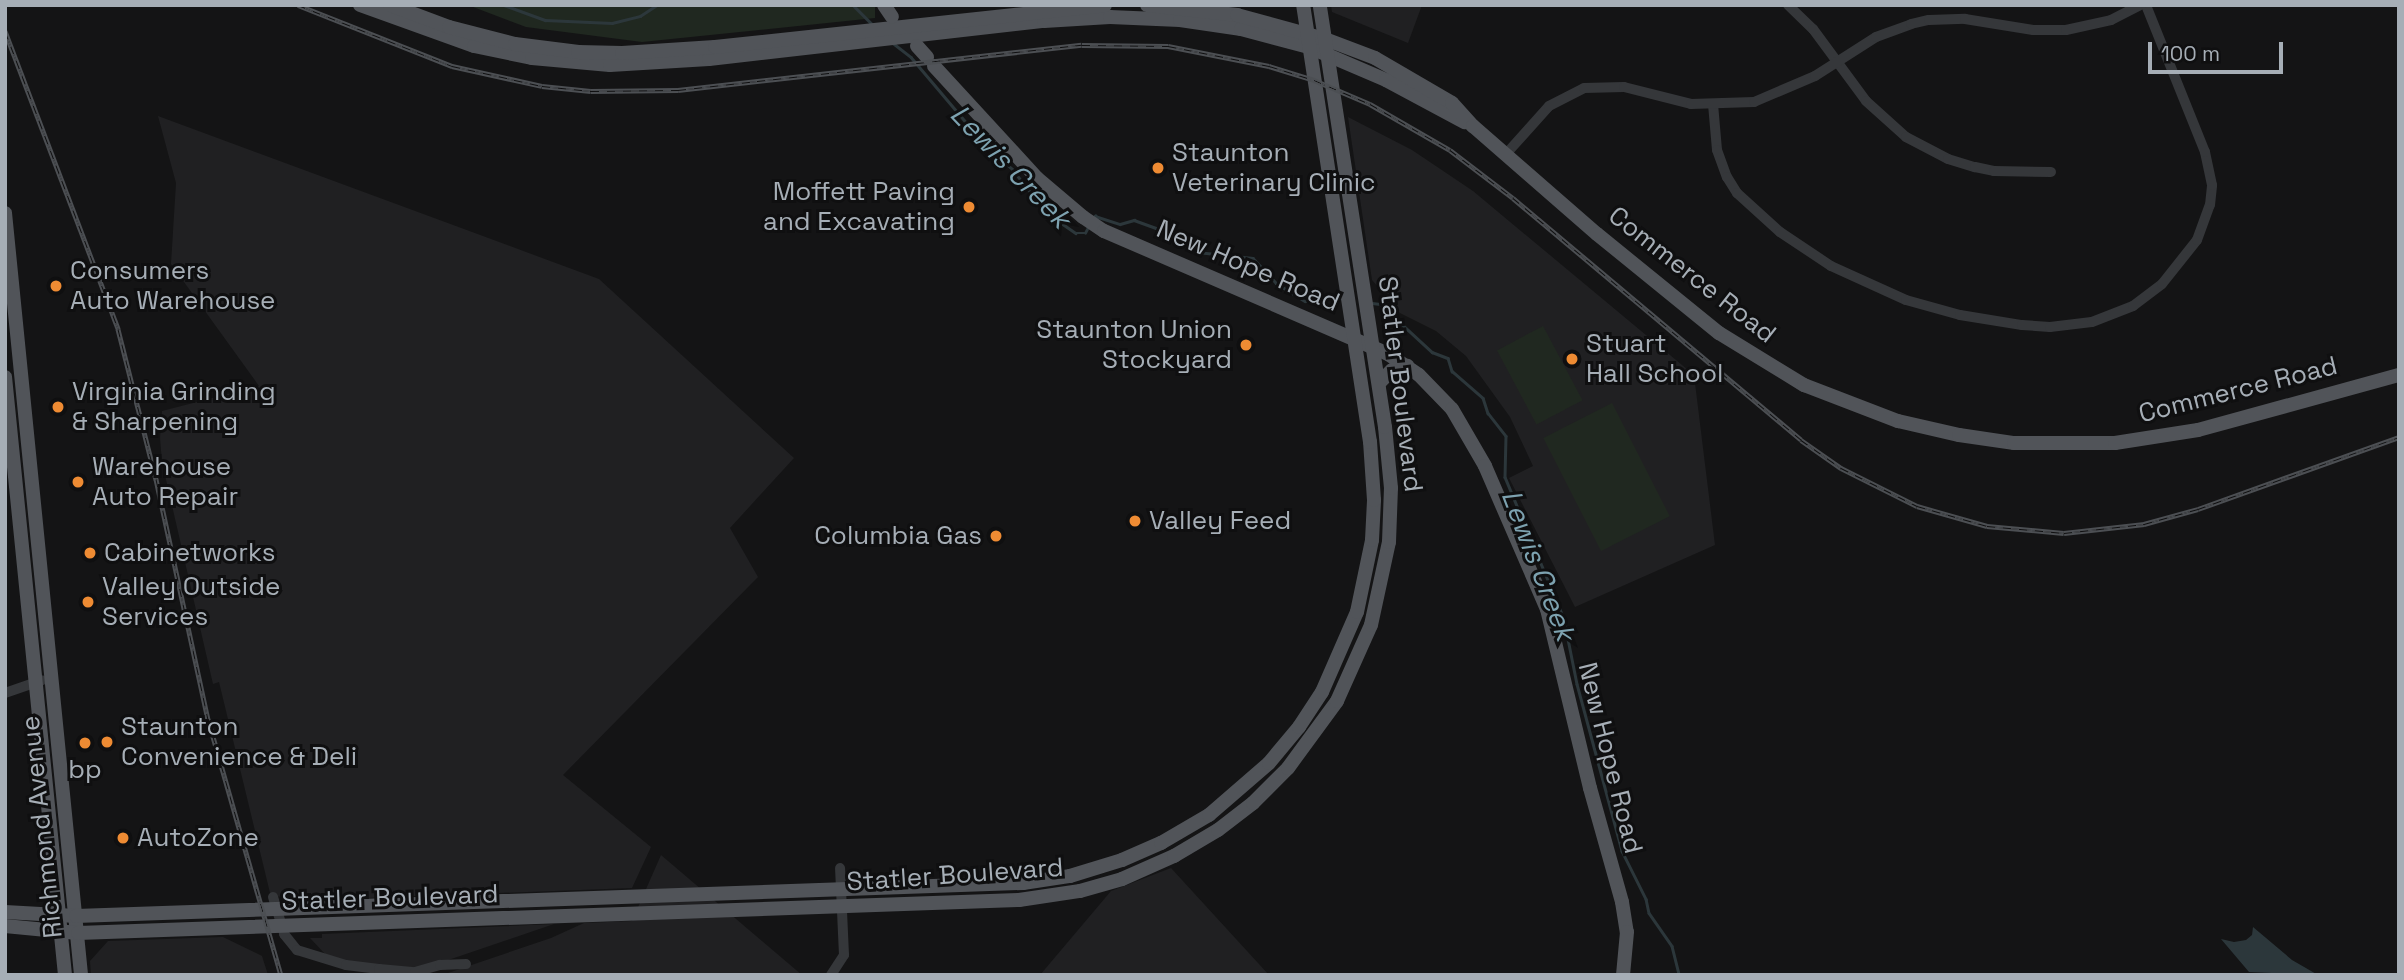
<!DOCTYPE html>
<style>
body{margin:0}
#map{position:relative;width:2404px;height:980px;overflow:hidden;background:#141415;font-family:"Space Grotesk",sans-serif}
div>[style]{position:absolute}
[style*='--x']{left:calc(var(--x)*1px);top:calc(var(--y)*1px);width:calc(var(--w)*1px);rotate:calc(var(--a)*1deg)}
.built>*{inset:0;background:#202022}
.green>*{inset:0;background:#202820;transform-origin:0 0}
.water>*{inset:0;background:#2c373b}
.stream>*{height:2.5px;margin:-1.25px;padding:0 1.25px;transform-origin:1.25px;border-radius:1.25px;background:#2c373b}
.minor>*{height:10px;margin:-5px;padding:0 5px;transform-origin:5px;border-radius:5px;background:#35373a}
.major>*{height:14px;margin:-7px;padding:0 7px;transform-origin:7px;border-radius:7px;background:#515459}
.rail>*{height:5px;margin-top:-2.5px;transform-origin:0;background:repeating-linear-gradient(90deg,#0f0f10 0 8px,#4c4f53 0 16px);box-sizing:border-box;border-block:2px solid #4c4f53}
.dots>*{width:19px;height:19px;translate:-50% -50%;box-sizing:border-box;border:4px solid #0f0f10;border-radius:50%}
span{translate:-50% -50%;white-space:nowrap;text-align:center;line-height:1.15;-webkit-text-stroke:6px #0f0f10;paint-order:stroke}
.poi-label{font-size:26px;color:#a6aeb6}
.left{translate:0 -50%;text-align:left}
.right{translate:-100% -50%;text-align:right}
.street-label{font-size:26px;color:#a6aeb6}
.water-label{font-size:28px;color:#7da2b0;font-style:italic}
.frame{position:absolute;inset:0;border:7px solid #a6aeb6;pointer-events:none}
.scale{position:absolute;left:2148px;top:42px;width:135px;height:32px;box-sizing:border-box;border:4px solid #a6aeb6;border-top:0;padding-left:9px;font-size:21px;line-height:24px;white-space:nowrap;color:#a6aeb6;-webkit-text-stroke:5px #0f0f10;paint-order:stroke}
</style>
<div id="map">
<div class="built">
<i style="clip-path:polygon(1331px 5px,1422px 5px,1408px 43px,1332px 12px)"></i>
<i style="clip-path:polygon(158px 116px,599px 279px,794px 458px,730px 528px,758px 577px,563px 775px,651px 847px,632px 888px,314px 900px,313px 895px,271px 897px,219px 682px,213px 684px,162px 462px,160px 438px,162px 411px,259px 386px,171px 264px,176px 183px)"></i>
<i style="clip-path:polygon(1348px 117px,1412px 150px,1473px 191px,1694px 375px,1715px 545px,1575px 607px,1509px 478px,1533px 466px,1510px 417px,1466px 356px,1436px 331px,1400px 313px,1372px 280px)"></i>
<i style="clip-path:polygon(661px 855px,802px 975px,442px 975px,551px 938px,584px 923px,632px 921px)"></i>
<i style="clip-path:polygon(1171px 868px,1269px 975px,1040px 975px,1111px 891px)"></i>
<i style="clip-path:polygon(554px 924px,416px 971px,347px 964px,325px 954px,310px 938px,322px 938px,322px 934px)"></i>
<i style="clip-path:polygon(223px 937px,262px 956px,268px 975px,91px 975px,90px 961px,108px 941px)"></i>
</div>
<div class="green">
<i style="clip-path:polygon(468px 5px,873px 5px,875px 7px,875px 18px,642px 42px,526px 27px)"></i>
<i style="left:1543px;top:326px;width:84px;height:52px;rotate:62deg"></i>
<i style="left:1612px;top:403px;width:127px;height:77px;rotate:63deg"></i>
</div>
<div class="water">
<i style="clip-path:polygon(2253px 927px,2292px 960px,2318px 975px,2249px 972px,2221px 939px,2234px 942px,2246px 940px,2252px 935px)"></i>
</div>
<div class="stream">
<i style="--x:504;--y:5;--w:44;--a:20.1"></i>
<i style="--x:545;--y:20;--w:67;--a:2.6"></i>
<i style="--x:612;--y:23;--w:29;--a:-14"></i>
<i style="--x:640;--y:16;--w:20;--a:-33"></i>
<i style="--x:853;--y:5;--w:28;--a:45"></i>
<i style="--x:893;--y:43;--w:23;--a:38"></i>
<i style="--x:911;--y:57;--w:118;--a:49.8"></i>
<i style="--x:987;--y:147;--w:35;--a:41"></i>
<i style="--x:1013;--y:170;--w:55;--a:51.7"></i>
<i style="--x:1047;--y:213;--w:35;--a:35"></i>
<i style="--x:1076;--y:233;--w:9;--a:0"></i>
<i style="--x:1085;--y:233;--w:7;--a:-63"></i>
<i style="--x:1093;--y:219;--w:4;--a:-56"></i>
<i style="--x:1095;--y:216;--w:26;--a:18"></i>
<i style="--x:1120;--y:224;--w:15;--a:-16"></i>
<i style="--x:1134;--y:220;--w:23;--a:20"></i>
<i style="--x:1156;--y:228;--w:48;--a:30.3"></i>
<i style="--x:1197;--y:252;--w:56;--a:6.1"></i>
<i style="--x:1253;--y:258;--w:34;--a:47"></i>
<i style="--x:1276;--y:283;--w:34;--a:32"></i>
<i style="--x:1305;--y:301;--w:22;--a:-13"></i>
<i style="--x:1326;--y:296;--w:15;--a:8"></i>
<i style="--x:1372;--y:303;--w:8;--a:7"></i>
<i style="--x:1380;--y:304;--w:71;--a:42.7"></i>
<i style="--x:1432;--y:352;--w:17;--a:21"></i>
<i style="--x:1448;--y:358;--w:14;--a:73"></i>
<i style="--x:1452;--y:371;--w:41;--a:41.1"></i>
<i style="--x:1483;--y:398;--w:16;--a:72"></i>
<i style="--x:1488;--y:413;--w:29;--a:52"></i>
<i style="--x:1506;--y:436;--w:41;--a:91.4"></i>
<i style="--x:1505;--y:477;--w:154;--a:67.4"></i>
<i style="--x:1564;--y:619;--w:66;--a:78.7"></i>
<i style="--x:1577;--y:684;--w:173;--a:74.9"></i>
<i style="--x:1622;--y:851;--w:54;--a:63.4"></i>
<i style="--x:1646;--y:899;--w:14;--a:78"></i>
<i style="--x:1649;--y:913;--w:40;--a:55.1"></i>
<i style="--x:1672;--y:946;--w:30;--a:76"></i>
</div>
<div class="minor">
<i style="--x:1788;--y:5;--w:35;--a:44"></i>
<i style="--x:1813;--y:29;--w:89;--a:53.6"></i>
<i style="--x:1866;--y:101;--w:54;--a:42"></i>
<i style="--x:1906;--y:137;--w:47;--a:27.6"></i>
<i style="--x:1948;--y:159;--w:28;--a:17"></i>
<i style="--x:1975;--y:167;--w:19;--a:12"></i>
<i style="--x:1994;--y:171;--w:57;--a:1"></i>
<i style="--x:1713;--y:104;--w:46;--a:85"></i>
<i style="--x:1717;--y:150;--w:29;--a:70"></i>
<i style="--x:1727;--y:177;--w:19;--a:58"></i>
<i style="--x:1737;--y:193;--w:58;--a:42.2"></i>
<i style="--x:1780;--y:232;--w:61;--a:33.7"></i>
<i style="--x:1831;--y:266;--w:82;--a:24.4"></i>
<i style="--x:1906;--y:300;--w:56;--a:15.5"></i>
<i style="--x:1960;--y:315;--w:63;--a:9.2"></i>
<i style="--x:2022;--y:325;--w:28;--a:4"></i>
<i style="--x:2050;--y:327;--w:42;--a:-6.8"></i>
<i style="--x:2092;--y:322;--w:44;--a:-21.3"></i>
<i style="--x:2133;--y:306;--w:36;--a:-37"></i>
<i style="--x:2162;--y:284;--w:56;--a:-51.5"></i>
<i style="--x:2197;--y:240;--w:37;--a:-70"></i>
<i style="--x:2210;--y:205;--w:20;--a:-84"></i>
<i style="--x:2212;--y:185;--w:34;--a:-102"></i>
<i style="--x:2205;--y:152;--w:158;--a:-111.9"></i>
<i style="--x:1506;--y:154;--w:64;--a:-48.1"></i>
<i style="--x:1549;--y:106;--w:39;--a:-27"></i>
<i style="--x:1584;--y:88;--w:40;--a:-1.4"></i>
<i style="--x:1624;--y:87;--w:69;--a:14.2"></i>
<i style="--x:1691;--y:104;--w:63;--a:-1.8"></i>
<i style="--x:1754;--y:102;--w:66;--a:-23.1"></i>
<i style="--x:1815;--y:76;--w:72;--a:-32.6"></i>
<i style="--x:1876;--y:37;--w:37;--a:-20"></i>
<i style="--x:1911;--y:24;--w:18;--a:-13"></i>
<i style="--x:1929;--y:20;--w:36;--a:-2"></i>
<i style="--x:1965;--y:19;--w:69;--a:9.2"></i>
<i style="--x:2033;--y:30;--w:33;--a:0"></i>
<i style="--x:2066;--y:30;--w:46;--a:-12.5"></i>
<i style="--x:2111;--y:20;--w:34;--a:-27"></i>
<i style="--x:5;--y:693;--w:39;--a:-19"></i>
<i style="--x:273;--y:897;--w:39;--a:73"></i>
<i style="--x:284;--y:934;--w:21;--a:51"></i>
<i style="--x:297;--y:950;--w:51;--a:17"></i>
<i style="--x:346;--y:965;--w:33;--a:7"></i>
<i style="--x:379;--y:969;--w:6;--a:81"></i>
<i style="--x:379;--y:969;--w:36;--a:5"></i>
<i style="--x:415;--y:972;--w:26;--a:-16"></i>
<i style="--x:440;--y:965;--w:26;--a:-2"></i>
<i style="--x:831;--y:975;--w:24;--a:-57"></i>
<i style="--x:844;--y:955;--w:87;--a:-92.6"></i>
</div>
<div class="major">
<i style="--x:360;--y:5;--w:121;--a:19.8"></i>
<i style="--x:474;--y:46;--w:59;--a:11.7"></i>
<i style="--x:532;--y:58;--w:78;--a:5.1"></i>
<i style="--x:610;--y:65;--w:99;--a:-3.5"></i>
<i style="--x:709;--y:59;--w:337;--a:-6.5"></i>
<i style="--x:1044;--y:21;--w:66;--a:-3.5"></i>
<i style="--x:1110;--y:17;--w:70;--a:2.5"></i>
<i style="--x:1180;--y:20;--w:62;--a:8.4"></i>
<i style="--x:1241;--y:29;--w:70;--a:14.8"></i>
<i style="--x:1309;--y:47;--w:84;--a:23.2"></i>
<i style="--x:1386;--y:80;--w:89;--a:28.3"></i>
<i style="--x:390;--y:5;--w:63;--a:20.4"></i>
<i style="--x:449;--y:27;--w:68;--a:14.4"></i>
<i style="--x:515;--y:44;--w:64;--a:7.2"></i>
<i style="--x:578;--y:52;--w:44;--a:1.3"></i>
<i style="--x:622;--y:53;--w:93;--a:-3.7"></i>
<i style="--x:715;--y:47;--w:392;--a:-6.1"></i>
<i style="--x:884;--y:5;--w:14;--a:56"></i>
<i style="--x:1147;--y:5;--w:91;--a:6.3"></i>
<i style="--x:1237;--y:15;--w:91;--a:15.3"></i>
<i style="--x:1325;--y:39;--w:53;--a:20.8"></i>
<i style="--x:1375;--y:58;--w:89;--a:30.3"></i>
<i style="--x:1452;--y:103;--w:31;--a:48"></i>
<i style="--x:1473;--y:126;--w:164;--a:41.1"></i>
<i style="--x:1597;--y:234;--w:157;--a:39.1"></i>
<i style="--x:1719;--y:333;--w:100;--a:31.5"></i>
<i style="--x:1804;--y:385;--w:101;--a:21"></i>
<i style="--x:1898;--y:421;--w:63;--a:12.9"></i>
<i style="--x:1959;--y:435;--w:56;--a:8.3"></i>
<i style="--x:2014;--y:443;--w:101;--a:0"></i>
<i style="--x:2115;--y:443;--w:84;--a:-8.9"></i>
<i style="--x:2198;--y:430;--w:208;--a:-15.3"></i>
<i style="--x:917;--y:46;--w:15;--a:48"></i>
<i style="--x:934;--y:66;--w:152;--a:47.4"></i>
<i style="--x:1037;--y:178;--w:60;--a:40.3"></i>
<i style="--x:1083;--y:217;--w:25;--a:34"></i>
<i style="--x:1104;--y:231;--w:309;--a:23.4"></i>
<i style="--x:1388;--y:354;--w:37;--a:34"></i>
<i style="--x:1419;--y:375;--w:47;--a:45.9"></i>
<i style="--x:1452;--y:409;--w:66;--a:59.9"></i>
<i style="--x:1485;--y:466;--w:156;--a:66.6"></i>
<i style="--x:1547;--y:609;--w:184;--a:76.5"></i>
<i style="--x:1590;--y:788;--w:118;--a:74.3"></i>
<i style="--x:1622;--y:902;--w:30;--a:81"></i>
<i style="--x:1627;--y:932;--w:43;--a:95.3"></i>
<i style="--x:5;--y:213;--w:766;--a:84.3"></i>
<i style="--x:5;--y:377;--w:601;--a:84.27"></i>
<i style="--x:1379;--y:383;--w:18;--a:-45"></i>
<i style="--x:1392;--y:370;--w:16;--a:-15"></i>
<i style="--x:5;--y:912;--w:71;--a:3.2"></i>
<i style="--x:76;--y:916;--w:948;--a:-2"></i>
<i style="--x:1023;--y:883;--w:48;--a:-8.5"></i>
<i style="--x:1070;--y:876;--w:54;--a:-17.1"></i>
<i style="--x:1122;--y:860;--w:43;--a:-23.6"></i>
<i style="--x:1161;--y:843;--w:56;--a:-30.3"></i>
<i style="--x:1209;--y:815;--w:79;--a:-40.9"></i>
<i style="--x:1269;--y:763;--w:47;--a:-50.2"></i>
<i style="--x:1299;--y:727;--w:42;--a:-56.7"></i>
<i style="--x:1322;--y:692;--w:87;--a:-66.4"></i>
<i style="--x:1357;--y:612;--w:74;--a:-78.2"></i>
<i style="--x:1372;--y:540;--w:40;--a:-87.1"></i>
<i style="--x:1374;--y:500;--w:58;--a:-93.9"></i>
<i style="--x:1370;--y:442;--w:442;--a:-98.7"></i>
<i style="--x:5;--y:926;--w:73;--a:5.5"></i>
<i style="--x:78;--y:933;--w:942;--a:-2.01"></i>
<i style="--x:1019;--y:900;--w:62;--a:-8.4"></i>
<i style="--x:1080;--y:891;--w:44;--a:-15.9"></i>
<i style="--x:1122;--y:879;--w:57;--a:-23.9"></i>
<i style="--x:1174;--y:856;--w:51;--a:-30.6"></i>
<i style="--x:1218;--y:830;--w:44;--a:-37.6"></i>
<i style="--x:1253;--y:803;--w:49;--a:-45"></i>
<i style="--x:1288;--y:768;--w:83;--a:-53.8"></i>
<i style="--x:1337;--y:701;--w:83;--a:-65.9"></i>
<i style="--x:1371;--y:625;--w:85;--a:-77.8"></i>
<i style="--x:1389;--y:542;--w:54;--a:-87.9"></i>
<i style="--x:1391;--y:488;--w:61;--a:-95.6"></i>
<i style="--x:1385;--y:427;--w:427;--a:-98.8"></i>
</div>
<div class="rail">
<i style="--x:298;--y:5;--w:166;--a:21.6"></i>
<i style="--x:452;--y:66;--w:92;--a:12.5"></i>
<i style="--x:542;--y:86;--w:49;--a:5.8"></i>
<i style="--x:591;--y:91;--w:87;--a:-0.7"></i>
<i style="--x:678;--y:90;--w:406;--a:-6.4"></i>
<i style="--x:1082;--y:45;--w:86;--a:0.7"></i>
<i style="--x:1168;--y:46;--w:103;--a:11.2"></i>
<i style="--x:1269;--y:66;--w:47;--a:17.3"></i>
<i style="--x:1314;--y:80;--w:61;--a:23.2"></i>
<i style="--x:1370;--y:104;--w:92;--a:29.9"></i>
<i style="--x:1450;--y:150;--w:79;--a:37.3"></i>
<i style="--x:1513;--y:198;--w:376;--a:40"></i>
<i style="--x:1801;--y:440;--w:49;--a:35"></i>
<i style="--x:1841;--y:468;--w:85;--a:26.6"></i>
<i style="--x:1917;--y:506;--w:73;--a:15.9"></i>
<i style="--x:1987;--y:526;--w:77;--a:5.2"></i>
<i style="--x:2064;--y:533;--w:81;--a:-6.4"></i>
<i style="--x:2144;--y:524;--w:56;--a:-15.5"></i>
<i style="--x:2198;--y:509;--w:214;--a:-19.7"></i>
<i style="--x:5;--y:31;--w:319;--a:69.2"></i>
<i style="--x:118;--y:329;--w:155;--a:75.8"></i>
<i style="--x:156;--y:479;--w:246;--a:77.8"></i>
<i style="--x:208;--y:719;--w:266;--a:74.1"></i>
</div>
<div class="dots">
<i style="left:1158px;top:168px;background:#ee8b33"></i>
<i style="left:969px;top:207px;background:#ee8b33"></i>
<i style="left:56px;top:286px;background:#ee8b33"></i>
<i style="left:1246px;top:345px;background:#ee8b33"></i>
<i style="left:1572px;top:359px;background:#ee8b33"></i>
<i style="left:58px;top:407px;background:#ee8b33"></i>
<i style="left:78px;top:482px;background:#ee8b33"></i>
<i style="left:1135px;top:521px;background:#ee8b33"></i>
<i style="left:996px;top:536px;background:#ee8b33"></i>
<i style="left:90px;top:553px;background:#ee8b33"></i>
<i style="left:88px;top:602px;background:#ee8b33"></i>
<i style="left:107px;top:742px;background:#ee8b33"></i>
<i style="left:85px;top:743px;background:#ee8b33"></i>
<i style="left:123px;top:838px;background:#ee8b33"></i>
</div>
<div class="poi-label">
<span class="left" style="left:1172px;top:168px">Staunton<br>Veterinary Clinic</span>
<span class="right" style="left:955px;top:207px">Moffett Paving<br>and Excavating</span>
<span class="left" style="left:70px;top:286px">Consumers<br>Auto Warehouse</span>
<span class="right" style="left:1232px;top:345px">Staunton Union<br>Stockyard</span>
<span class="left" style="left:1586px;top:359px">Stuart<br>Hall School</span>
<span class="left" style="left:72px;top:407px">Virginia Grinding<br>&amp; Sharpening</span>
<span class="left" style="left:92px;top:482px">Warehouse<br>Auto Repair</span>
<span class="left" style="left:1149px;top:521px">Valley Feed</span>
<span class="right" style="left:982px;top:536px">Columbia Gas</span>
<span class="left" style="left:104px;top:553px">Cabinetworks</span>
<span class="left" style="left:102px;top:602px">Valley Outside<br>Services</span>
<span class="left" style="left:121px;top:742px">Staunton<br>Convenience &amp; Deli</span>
<span style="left:85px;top:770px">bp</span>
<span class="left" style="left:137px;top:838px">AutoZone</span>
</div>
<div class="street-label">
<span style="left:1248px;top:266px;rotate:23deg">New Hope Road</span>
<span style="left:1692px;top:275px;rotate:38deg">Commerce Road</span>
<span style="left:1400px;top:384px;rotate:83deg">Statler Boulevard</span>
<span style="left:2238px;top:390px;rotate:-14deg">Commerce Road</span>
<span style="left:1610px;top:758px;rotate:76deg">New Hope Road</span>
<span style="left:42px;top:827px;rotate:-96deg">Richmond Avenue</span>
<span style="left:955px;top:875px;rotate:-4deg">Statler Boulevard</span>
<span style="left:390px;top:898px;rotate:-2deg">Statler Boulevard</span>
</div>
<div class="water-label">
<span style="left:1011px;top:166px;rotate:46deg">Lewis Creek</span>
<span style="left:1539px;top:565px;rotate:69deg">Lewis Creek</span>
</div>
<div class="frame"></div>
<div class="scale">100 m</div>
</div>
